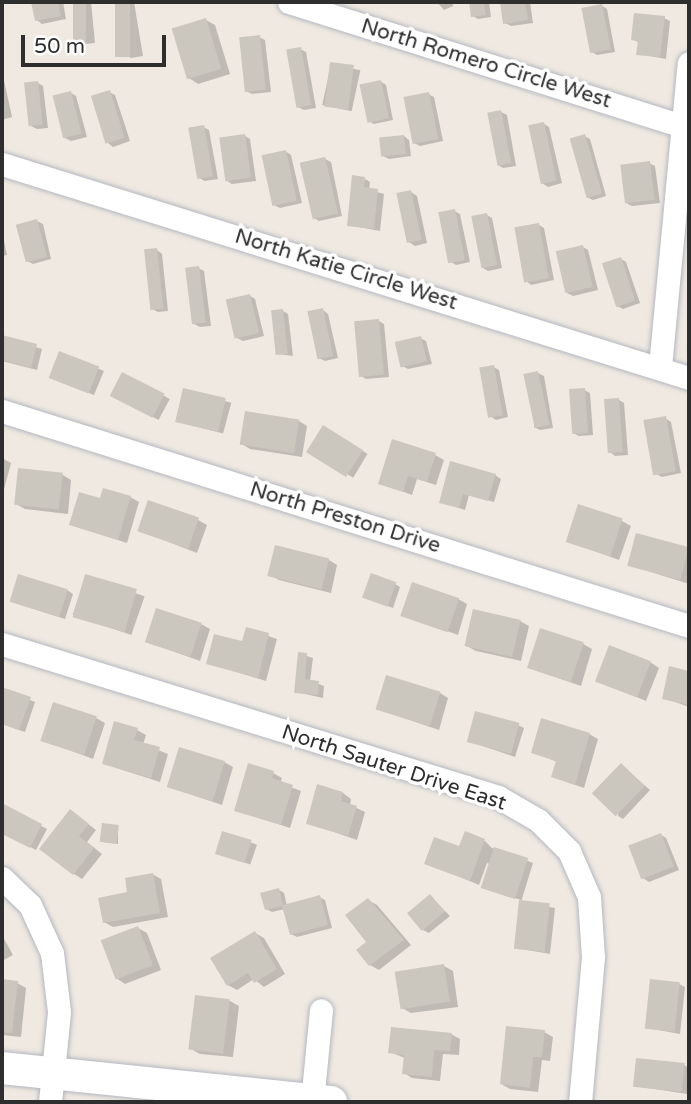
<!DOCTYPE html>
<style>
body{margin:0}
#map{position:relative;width:691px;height:1104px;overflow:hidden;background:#efe9e1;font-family:"Varela Round",sans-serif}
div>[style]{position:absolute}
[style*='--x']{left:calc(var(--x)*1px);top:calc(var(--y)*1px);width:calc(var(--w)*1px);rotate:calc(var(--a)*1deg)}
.shadow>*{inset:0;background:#0003;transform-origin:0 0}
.building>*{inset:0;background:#cbc7bf;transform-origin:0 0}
.roads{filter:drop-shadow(0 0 2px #b4b7c1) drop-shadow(0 0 2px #b4b7c1)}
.street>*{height:23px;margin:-11.5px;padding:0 11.5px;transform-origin:11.5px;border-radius:11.5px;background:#fff}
.secondary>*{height:32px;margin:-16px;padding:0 16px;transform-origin:16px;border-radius:16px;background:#fff}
span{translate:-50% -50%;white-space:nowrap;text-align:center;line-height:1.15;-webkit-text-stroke:7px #fff;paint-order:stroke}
.street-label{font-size:21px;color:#2e2e2e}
.frame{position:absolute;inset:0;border:4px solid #2e2e2e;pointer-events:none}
.scale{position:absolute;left:21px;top:35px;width:145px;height:32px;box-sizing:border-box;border:4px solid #2e2e2e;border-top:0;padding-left:9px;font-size:21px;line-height:24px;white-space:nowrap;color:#2e2e2e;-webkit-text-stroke:5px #fff;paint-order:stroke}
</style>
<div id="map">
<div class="shadow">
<i style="clip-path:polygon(33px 2px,63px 2px,66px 19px,42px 24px,37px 20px)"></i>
<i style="clip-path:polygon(75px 2px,91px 2px,95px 43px,85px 44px,79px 40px)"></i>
<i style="clip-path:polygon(117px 2px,134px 2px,143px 56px,131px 58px,125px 55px)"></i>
<i style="clip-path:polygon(437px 2px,452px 2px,453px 6px,444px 10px)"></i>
<i style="clip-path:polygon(471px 2px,489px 2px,491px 17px,478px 19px,473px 16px)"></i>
<i style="clip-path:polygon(502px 2px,530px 2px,533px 23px,511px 26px,505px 23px)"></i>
<i style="clip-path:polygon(601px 5px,607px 9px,615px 52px,597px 55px,592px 52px)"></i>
<i style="clip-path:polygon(664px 18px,670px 21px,666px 59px,638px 54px,639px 43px,633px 39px)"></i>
<i style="clip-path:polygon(206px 20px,215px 25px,230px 74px,198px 84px,189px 78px)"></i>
<i style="clip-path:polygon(259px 37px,265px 40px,271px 92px,252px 94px,246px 91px)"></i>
<i style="clip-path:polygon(300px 49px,306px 52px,316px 108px,304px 110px,298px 107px)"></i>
<i style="left:331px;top:64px;width:30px;height:42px;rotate:12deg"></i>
<i style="clip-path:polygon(2px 71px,12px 117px,2px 120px)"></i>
<i style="clip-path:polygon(380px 81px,386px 85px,393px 120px,374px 124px,368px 121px)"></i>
<i style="clip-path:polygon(38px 83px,43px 86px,48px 128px,37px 129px,31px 126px)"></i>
<i style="clip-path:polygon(109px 92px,115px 95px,130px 141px,113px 147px,108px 143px)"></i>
<i style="clip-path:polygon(71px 93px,76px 96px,87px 137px,71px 141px,65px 138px)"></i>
<i style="clip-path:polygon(428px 94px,434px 97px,443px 141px,420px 146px,414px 143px)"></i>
<i style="clip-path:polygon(501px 112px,507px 115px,516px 166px,503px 168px,498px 165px)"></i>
<i style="clip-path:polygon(544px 124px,549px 127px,562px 183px,548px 187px,542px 183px)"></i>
<i style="clip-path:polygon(203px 127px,209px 130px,218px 179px,205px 181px,199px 178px)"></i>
<i style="clip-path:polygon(245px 136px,250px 139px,256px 181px,232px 184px,227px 181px)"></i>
<i style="clip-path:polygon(404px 136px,409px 140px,411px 156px,389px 159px,383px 156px)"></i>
<i style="clip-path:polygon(584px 136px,590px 139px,606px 196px,593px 200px,587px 197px)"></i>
<i style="clip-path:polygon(285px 151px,291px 155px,302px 203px,280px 208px,274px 205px)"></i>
<i style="clip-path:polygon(325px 159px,331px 162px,342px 216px,319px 221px,314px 218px)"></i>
<i style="clip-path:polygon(649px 163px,655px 166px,660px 203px,632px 206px,626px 203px)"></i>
<i style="clip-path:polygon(365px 179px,370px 182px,369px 190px,384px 194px,380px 231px,348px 225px)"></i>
<i style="clip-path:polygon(411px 192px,417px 196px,427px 243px,415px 246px,409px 242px)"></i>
<i style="clip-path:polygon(454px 211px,460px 214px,470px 262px,456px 265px,451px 262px)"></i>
<i style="clip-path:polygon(487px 215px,492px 218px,502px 268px,488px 271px,483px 268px)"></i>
<i style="clip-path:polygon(37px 221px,43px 224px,51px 259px,33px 264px,27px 261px)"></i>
<i style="clip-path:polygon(539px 225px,544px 228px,554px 280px,531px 285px,526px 281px)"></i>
<i style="clip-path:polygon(2px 231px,7px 255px,2px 256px)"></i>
<i style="clip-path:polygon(583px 247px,588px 250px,598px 290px,573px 296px,567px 293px)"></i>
<i style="clip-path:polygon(157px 250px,162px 254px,168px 311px,158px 312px,152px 309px)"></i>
<i style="clip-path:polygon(621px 259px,626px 262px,640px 303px,623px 309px,617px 306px)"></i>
<i style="clip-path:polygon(198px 268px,204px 271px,211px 326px,200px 327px,194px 324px)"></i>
<i style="clip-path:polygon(250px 296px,255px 299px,264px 336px,243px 341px,237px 338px)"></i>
<i style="clip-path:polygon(323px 310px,328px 314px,338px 358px,325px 361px,319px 358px)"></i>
<i style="clip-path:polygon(283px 311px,288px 314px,293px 356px,278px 354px)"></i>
<i style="clip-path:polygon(379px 321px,384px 324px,389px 377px,366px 379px,361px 376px)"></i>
<i style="clip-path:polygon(2px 337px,42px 349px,37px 370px,2px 361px)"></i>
<i style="clip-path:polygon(420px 338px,426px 341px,432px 364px,408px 369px,402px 366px)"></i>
<i style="clip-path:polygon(60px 353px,104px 371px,94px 395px,56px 380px)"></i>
<i style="clip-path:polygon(493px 367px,499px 370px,508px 417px,496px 420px,490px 416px)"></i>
<i style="clip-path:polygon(538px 373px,544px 376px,553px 428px,540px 430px,534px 427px)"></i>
<i style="left:123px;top:374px;width:53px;height:24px;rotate:28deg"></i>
<i style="left:184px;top:390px;width:49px;height:32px;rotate:15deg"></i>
<i style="clip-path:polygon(584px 390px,590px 393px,593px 435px,579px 436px,573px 433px)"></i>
<i style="clip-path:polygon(619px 400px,624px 403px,628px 455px,615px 456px,610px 452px)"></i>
<i style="clip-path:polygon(665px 418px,671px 422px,681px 473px,662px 477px,656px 474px)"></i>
<i style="clip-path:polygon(299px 421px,307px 426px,302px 457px,250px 449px,242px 444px)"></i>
<i style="left:323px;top:427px;width:52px;height:28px;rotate:31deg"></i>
<i style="clip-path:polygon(435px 455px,444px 460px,436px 485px,417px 479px,412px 495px,380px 483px)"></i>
<i style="clip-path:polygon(2px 458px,11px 463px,2px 497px)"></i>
<i style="clip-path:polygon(63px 475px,71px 480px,68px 514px,25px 509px,16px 504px)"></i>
<i style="clip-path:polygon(495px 475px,501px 479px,494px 502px,469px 495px,465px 510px,441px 502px)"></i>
<i style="clip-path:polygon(130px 497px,139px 502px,127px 543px,71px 525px)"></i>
<i style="clip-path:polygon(198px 520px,207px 525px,197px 553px,138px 530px)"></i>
<i style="clip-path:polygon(622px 521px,631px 526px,619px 560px,567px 541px)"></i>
<i style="clip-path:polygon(637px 535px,689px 549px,689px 584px,629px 565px)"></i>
<i style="clip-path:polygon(277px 547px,329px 560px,337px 565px,331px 593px,279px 580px,270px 575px)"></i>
<i style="left:86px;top:576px;width:62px;height:41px;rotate:19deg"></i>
<i style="clip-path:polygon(395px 584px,400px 587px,393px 608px,370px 599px)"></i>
<i style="clip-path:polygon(67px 590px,73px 594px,65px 619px,18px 604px)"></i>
<i style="clip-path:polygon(458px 599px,467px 604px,458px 635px,403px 615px)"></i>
<i style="clip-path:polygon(520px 621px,529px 626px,521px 661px,476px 651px,467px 646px)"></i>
<i style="clip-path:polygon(201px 624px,210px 629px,200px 661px,147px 642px)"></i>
<i style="clip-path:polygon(247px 629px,277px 639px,266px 681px,208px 663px,243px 643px)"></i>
<i style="clip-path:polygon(583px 644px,592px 649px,581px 686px,529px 668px)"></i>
<i style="clip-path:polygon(300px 654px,313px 658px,310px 681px,324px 686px,323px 698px,296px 692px)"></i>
<i style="clip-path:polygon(650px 662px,659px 668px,646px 701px,598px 681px)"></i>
<i style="clip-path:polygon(671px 668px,689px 672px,689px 707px,664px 698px)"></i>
<i style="clip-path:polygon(2px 689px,35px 702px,25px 732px,2px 724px)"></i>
<i style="clip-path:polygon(440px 693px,448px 698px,439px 730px,377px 709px)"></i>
<i style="clip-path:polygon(96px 718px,105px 723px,93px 759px,43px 740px)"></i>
<i style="clip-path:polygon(518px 725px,524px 728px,515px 757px,468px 741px)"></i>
<i style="clip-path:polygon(137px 730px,146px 735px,143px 744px,168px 754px,160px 782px,104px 764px)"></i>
<i style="clip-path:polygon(589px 734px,598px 739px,584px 788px,553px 777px,557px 762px,533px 752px)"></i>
<i style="clip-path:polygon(224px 762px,233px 767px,222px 805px,169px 787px)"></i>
<i style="clip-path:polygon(626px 769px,650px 790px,623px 819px,618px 816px)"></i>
<i style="clip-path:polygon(273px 773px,282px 778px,280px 783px,301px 791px,290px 828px,236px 810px)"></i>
<i style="clip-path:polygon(318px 786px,343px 793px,351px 799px,350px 805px,365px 812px,357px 840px,308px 823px)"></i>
<i style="clip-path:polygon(2px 805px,47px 829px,36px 850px,2px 832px)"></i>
<i style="clip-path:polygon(71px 811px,96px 830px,87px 842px,102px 854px,82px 879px,74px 874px)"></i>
<i style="clip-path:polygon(118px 827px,118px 844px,103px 842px)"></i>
<i style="left:223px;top:833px;width:36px;height:21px;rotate:19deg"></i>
<i style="clip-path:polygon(466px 834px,485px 841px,492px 848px,533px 863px,521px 902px,555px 908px,550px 954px,516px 948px,521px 900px,488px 890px,490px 864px,487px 863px,479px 885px,427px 863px,460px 848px)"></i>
<i style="clip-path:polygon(661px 835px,666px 838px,679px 870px,649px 882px,643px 878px)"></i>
<i style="clip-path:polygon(152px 874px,161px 879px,168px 917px,113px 927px,104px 922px)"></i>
<i style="clip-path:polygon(279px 890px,284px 893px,287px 906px,319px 897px,325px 900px,332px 928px,297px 937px,291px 934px,285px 909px,272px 912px,266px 909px)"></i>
<i style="clip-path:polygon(430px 896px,450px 916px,429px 933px,423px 930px)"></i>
<i style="clip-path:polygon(368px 900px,377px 905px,411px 945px,379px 970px,370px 965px)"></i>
<i style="clip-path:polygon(138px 928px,147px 933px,161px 970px,125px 984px,116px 978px)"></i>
<i style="clip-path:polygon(255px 933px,264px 938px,285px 974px,264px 987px,254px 979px,237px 990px,228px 985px)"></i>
<i style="clip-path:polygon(2px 935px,13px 955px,2px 961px)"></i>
<i style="clip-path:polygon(444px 966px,453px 971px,458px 1007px,411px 1013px,402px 1008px)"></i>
<i style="clip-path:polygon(2px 981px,17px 983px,26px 988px,21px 1037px,2px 1035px)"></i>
<i style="clip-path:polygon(679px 984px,685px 987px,680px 1034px,647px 1028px)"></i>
<i style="clip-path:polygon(196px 997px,230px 1001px,239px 1006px,233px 1057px,200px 1054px,191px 1049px)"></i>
<i style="clip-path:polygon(544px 1032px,553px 1037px,550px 1061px,542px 1060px,538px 1092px,510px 1089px,501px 1084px)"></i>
<i style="clip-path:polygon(451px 1034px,460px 1039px,459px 1055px,443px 1054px,440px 1081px,412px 1078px,404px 1073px,405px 1058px,390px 1052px)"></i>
<i style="clip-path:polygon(684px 1065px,689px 1068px,687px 1094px,635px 1086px)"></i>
</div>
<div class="building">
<i style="clip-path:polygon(31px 2px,58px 2px,61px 16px,35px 21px)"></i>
<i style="left:73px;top:2px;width:13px;height:39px"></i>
<i style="left:115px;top:2px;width:15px;height:55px"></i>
<i style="clip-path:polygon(469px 2px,484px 2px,486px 15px,471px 17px)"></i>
<i style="clip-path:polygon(500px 2px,525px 2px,528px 20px,503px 24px)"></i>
<i style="left:602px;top:4px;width:46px;height:21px;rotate:79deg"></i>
<i style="clip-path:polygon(634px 13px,665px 16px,660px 57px,636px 55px,638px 41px,631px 40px)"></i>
<i style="left:206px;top:18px;width:53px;height:36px;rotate:73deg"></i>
<i style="left:260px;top:35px;width:55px;height:21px;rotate:84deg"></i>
<i style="left:301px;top:47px;width:59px;height:15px;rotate:80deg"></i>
<i style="left:330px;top:62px;width:24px;height:45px;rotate:7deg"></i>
<i style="left:381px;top:80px;width:39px;height:22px;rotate:78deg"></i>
<i style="left:38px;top:81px;width:44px;height:14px;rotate:84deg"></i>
<i style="left:110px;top:90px;width:50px;height:20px;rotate:73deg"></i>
<i style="left:71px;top:91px;width:44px;height:19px;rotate:76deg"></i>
<i style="left:429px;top:92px;width:48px;height:26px;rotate:79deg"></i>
<i style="left:501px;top:110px;width:54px;height:14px;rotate:79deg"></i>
<i style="left:544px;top:122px;width:60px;height:16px;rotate:78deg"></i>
<i style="left:204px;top:125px;width:52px;height:16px;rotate:80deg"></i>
<i style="left:245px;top:134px;width:44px;height:26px;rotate:82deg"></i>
<i style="left:585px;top:134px;width:62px;height:16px;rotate:74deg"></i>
<i style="left:404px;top:135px;width:19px;height:25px;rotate:84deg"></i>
<i style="left:286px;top:150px;width:52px;height:25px;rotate:78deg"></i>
<i style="left:325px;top:157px;width:58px;height:26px;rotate:77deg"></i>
<i style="left:650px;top:161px;width:39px;height:30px;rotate:83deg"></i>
<i style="clip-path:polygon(352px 175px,365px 177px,364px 187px,378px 189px,374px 229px,347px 226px)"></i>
<i style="left:411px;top:190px;width:51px;height:15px;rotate:78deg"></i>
<i style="left:455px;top:209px;width:52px;height:17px;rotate:79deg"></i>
<i style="left:487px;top:213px;width:53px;height:16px;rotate:79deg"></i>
<i style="left:37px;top:219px;width:39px;height:22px;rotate:75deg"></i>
<i style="left:539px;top:223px;width:56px;height:25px;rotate:80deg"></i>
<i style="left:583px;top:245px;width:43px;height:28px;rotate:77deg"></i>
<i style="left:157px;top:248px;width:61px;height:13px;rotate:84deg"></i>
<i style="left:621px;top:257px;width:46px;height:20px;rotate:72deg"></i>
<i style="left:199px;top:266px;width:57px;height:14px;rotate:83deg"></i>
<i style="left:250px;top:294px;width:40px;height:25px;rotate:77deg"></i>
<i style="left:323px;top:308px;width:49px;height:16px;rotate:78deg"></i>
<i style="left:283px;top:309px;width:45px;height:12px;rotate:84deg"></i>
<i style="left:379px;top:319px;width:56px;height:25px;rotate:85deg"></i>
<i style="clip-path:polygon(2px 335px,37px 344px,31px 368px,2px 360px)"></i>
<i style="left:421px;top:336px;width:26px;height:27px;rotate:77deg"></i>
<i style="left:59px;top:351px;width:43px;height:29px;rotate:21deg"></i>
<i style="left:494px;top:365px;width:51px;height:15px;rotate:80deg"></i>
<i style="left:538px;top:371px;width:55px;height:15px;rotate:78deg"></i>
<i style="left:122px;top:372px;width:48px;height:27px;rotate:27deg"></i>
<i style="left:183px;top:388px;width:44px;height:35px;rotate:13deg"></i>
<i style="left:585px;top:388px;width:45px;height:16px;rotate:86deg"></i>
<i style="left:619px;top:398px;width:54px;height:15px;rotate:86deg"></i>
<i style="left:245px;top:411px;width:55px;height:34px;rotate:9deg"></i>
<i style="left:666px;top:416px;width:56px;height:23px;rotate:80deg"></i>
<i style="left:323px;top:425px;width:47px;height:32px;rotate:32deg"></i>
<i style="clip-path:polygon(392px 439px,436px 453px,427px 482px,408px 476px,403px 492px,378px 484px)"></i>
<i style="clip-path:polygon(450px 461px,496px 474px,488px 501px,463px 494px,459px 508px,439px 503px)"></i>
<i style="left:18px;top:468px;width:45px;height:37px;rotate:6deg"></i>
<i style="clip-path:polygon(103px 488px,131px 496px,118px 540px,69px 525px,79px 492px,100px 498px)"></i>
<i style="left:148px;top:500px;width:54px;height:33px;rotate:19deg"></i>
<i style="left:578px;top:504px;width:47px;height:40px;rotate:18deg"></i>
<i style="left:636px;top:533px;width:55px;height:34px;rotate:15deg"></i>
<i style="left:275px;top:545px;width:56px;height:32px;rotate:14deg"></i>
<i style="left:371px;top:573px;width:27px;height:26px;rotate:20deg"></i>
<i style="left:18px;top:574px;width:52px;height:29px;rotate:17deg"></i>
<i style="left:85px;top:574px;width:54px;height:45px;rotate:16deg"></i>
<i style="left:412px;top:582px;width:50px;height:36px;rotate:19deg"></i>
<i style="left:156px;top:608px;width:48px;height:36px;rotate:18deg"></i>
<i style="left:473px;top:609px;width:49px;height:38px;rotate:13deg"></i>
<i style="clip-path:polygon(246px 627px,269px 633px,258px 678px,206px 664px,214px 634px,242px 641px)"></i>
<i style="left:540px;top:628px;width:46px;height:42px;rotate:18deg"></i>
<i style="left:609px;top:645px;width:45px;height:39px;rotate:21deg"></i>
<i style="clip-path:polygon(298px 652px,307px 653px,305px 679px,319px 681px,318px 695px,294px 693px)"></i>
<i style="clip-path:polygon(669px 666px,689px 671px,689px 705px,662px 699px)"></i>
<i style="left:386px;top:675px;width:57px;height:36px;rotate:17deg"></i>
<i style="clip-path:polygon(2px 687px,31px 697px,19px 730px,2px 724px)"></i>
<i style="left:53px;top:702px;width:46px;height:41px;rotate:18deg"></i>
<i style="left:475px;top:711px;width:46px;height:32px;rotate:15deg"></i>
<i style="clip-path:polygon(541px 718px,590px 733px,575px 785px,551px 777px,556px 761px,531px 753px)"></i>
<i style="clip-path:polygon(114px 721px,138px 728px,134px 740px,160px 747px,151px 778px,102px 764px)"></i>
<i style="left:179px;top:747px;width:48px;height:42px;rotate:17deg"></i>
<i style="clip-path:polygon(248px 763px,274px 771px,272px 778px,293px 785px,281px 825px,234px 811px)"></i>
<i style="left:621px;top:763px;width:33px;height:42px;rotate:44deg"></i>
<i style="clip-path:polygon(317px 784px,343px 792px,341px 801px,357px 806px,348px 836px,306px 824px)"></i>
<i style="clip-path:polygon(2px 803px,42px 824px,30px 848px,2px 834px)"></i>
<i style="clip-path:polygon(70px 809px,89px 824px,79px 836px,94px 848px,73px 875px,39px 849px)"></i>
<i style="left:102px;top:823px;width:17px;height:19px;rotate:7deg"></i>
<i style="left:222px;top:831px;width:31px;height:24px;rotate:17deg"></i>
<i style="clip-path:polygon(465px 831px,485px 839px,470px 881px,424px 864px,434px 837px,459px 846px)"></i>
<i style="left:661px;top:833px;width:36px;height:35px;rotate:69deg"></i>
<i style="left:494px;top:847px;width:36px;height:43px;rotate:18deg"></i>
<i style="clip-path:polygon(153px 873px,160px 913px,103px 923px,98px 898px,127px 892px,125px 878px)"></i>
<i style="clip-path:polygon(279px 888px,283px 905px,320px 895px,328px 925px,290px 935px,282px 906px,265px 910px,260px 893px)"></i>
<i style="left:430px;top:894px;width:23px;height:30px;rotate:50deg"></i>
<i style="clip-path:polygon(368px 898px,404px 940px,369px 966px,356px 950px,366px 942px,345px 915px)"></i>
<i style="left:519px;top:900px;width:31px;height:49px;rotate:6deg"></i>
<i style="left:138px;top:926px;width:42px;height:40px;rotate:69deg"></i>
<i style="clip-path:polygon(255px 931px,277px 969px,254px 983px,248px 973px,227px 986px,210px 958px)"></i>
<i style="left:444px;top:964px;width:38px;height:50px;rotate:81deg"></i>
<i style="clip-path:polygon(2px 979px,18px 981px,12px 1033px,2px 1032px)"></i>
<i style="left:650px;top:979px;width:30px;height:50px;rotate:6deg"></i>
<i style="left:195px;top:995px;width:35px;height:55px;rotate:7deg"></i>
<i style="clip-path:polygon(506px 1026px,545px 1030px,542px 1057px,533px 1057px,530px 1088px,500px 1084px)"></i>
<i style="clip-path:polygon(391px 1027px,452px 1033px,450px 1051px,434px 1050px,432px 1077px,402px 1074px,404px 1055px,388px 1053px)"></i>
<i style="left:636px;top:1058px;width:49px;height:29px;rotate:6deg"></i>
</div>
<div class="roads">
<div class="street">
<i style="--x:289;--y:2;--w:413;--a:17.5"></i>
<i style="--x:2;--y:164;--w:720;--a:17.3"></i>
<i style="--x:660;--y:367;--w:305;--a:-84.6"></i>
<i style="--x:2;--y:411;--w:720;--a:17.38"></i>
<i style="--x:2;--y:644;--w:486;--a:17.1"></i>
<i style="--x:466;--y:787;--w:34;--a:17"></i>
<i style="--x:498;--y:797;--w:46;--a:29.9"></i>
<i style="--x:538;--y:820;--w:44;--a:45"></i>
<i style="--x:569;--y:851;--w:50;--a:66.5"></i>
<i style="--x:589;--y:897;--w:60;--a:86.2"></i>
<i style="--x:593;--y:957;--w:146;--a:95.1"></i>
<i style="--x:2;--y:878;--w:39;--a:44"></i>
<i style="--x:30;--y:905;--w:53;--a:65.4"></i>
<i style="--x:52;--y:953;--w:59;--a:83.2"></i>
<i style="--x:59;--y:1012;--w:90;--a:95.7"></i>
<i style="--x:312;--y:1102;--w:92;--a:-84.4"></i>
</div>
<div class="secondary">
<i style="--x:2;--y:1068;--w:331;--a:5.9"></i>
</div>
</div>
<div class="street-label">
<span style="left:486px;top:64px;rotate:17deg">North Romero Circle West</span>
<span style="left:346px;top:270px;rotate:17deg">North Katie Circle West</span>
<span style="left:345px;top:518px;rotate:17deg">North Preston Drive</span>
<span style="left:394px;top:768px;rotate:18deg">North Sauter Drive East</span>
</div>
<div class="frame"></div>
<div class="scale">50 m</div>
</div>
